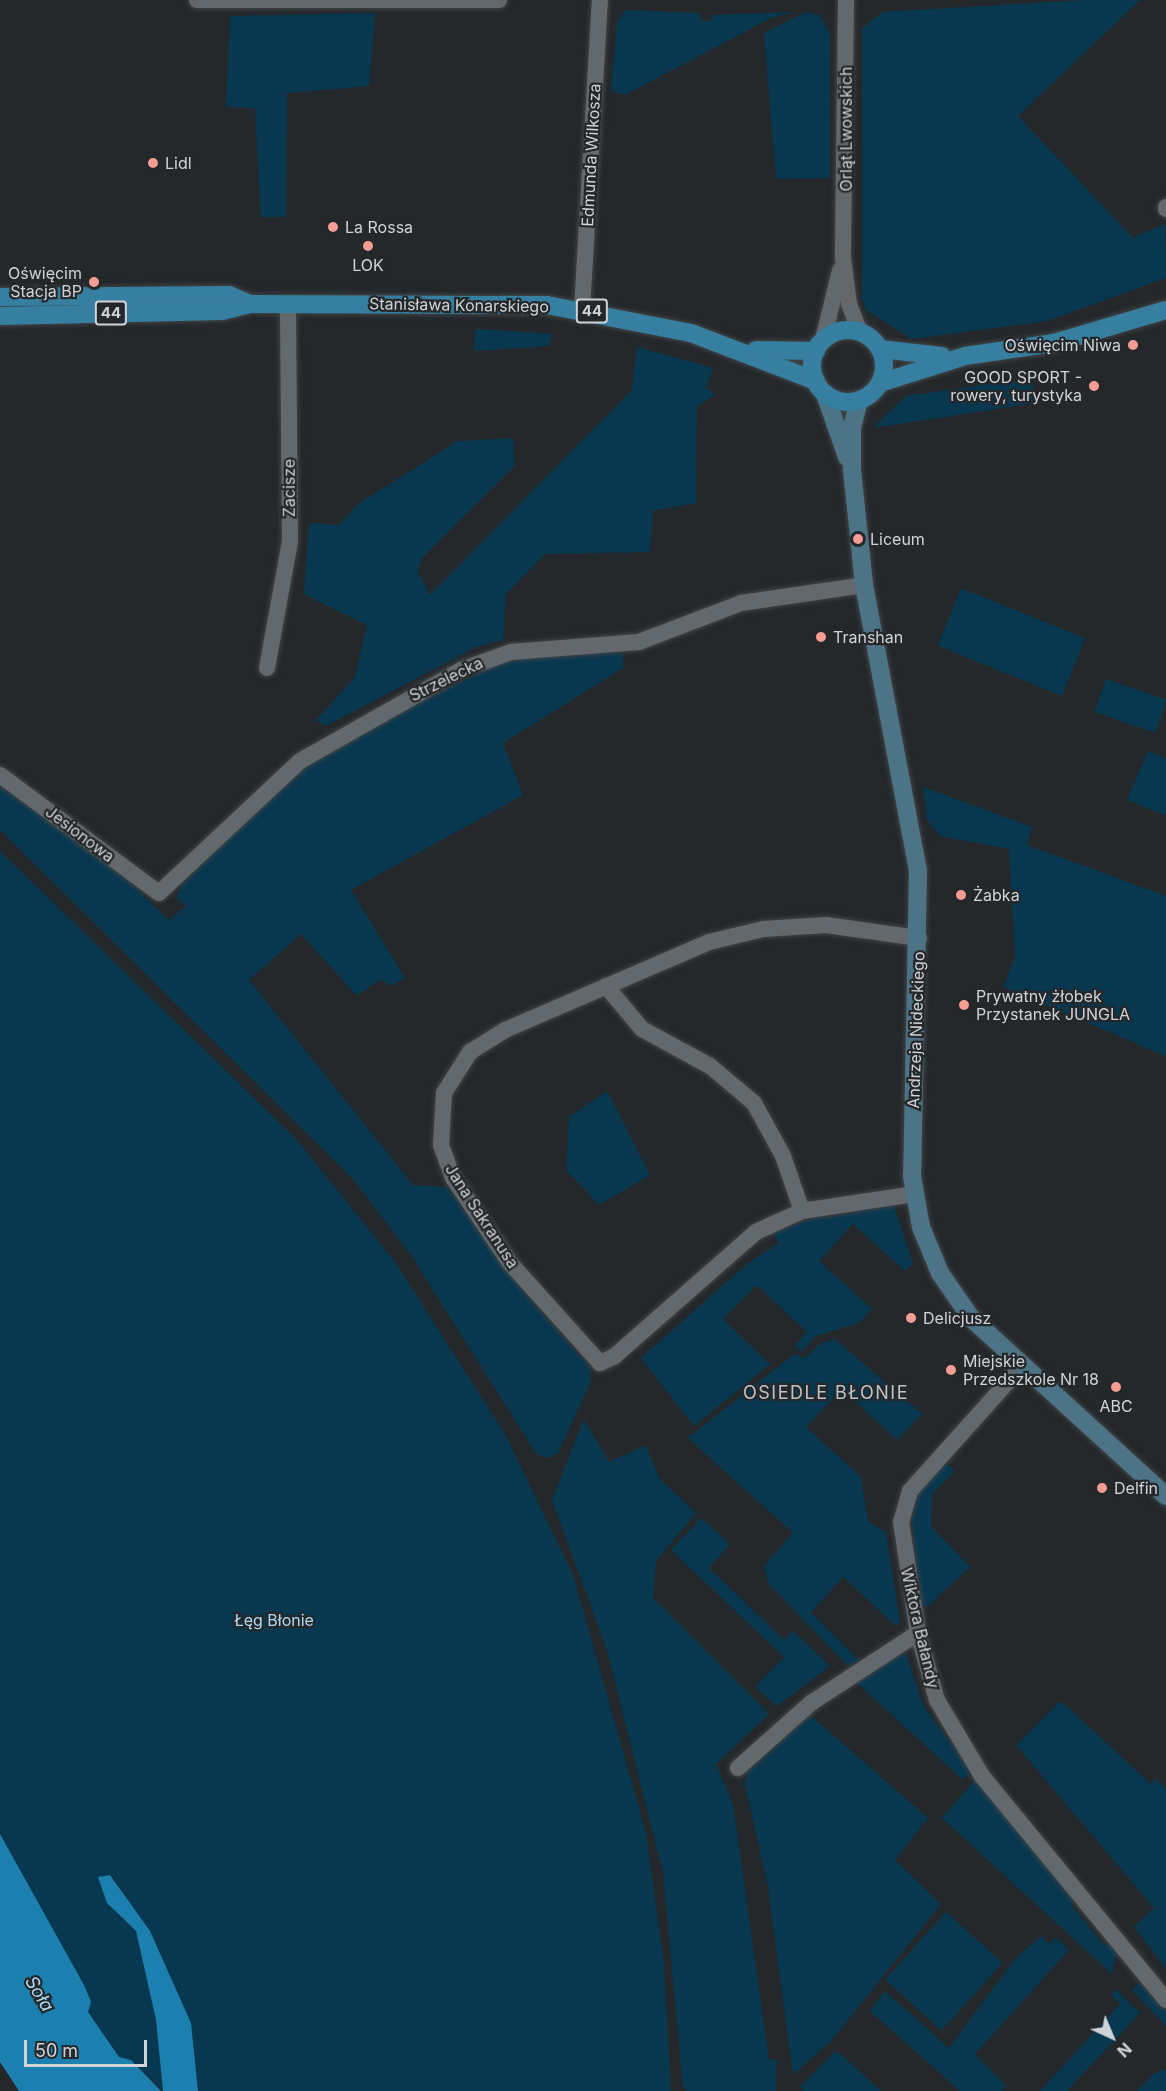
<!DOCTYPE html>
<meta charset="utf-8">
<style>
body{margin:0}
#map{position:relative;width:1166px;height:2091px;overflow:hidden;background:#24282b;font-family:Inter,sans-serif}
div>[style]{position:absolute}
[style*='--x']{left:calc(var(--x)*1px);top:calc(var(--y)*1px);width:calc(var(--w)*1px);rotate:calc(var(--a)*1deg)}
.green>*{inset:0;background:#073850;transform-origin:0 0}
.water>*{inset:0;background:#1b80b0}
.roads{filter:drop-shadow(0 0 2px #404446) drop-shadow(0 0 2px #404446)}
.street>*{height:16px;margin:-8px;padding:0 8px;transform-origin:8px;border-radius:8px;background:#63686c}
.secondary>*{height:18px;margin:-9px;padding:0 9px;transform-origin:9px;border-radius:9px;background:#4d7386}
.primary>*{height:18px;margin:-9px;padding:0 9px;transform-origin:9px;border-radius:9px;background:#377fa1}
.primary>.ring{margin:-9px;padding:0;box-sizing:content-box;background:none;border:18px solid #377fa1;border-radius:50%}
.dots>*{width:16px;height:16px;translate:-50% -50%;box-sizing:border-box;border:3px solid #24282b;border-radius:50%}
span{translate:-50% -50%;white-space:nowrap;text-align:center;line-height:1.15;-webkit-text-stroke:4.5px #24282b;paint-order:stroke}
.shield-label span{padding:2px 4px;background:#24282b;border:2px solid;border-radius:4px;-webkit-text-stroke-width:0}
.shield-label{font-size:15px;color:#d1d4d6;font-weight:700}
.street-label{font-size:16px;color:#d1d4d6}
.poi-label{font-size:16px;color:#d1d4d6}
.left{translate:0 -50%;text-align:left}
.right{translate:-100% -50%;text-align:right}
.park-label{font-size:16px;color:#afd9f3}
.neighbourhood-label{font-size:18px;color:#bdc3c7;letter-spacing:1.5px}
.water-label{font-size:18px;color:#b0daf4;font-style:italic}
.north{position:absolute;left:1082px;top:2007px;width:60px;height:60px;-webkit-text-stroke:4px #24282b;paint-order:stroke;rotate:136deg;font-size:16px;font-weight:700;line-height:24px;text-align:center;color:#d1d4d6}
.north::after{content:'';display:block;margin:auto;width:21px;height:27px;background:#d1d4d6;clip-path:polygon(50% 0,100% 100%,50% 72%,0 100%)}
.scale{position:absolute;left:24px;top:2040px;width:123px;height:27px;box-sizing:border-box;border:3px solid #d1d4d6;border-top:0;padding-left:8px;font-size:18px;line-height:21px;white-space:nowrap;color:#d1d4d6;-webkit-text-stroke:4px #24282b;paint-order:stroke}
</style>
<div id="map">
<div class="green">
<i style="clip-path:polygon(1083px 0,1140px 0,1018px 116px,1133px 238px,1165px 224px,1166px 278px,1047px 321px,912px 339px,866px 310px,862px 299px,862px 28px,883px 12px)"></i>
<i style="clip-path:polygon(626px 10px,699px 13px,701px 20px,712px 21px,713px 15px,796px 12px,771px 18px,625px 95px,611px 91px,617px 22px)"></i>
<i style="clip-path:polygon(806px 12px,819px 15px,830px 33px,830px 178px,776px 179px,764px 33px)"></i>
<i style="clip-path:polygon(375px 13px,369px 86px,287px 93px,286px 217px,261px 217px,255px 108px,226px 107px,230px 16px)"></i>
<i style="clip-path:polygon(476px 329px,552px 334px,549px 346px,474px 351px)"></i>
<i style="clip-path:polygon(637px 347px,713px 368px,706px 387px,715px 395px,697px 406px,696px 503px,653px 511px,650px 552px,545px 554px,506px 594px,503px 640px,476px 647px,326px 726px,316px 720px,355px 677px,367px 625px,304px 594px,309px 523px,339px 525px,358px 504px,458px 441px,513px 438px,515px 466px,421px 559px,418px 572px,430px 595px,632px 390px)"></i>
<i style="clip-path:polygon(1032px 378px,1036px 403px,873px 428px,906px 396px)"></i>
<i style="left:961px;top:588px;width:134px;height:62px;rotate:22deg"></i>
<i style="clip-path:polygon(612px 649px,623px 655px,623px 668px,503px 743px,523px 795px,351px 890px,405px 978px,390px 986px,381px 979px,357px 996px,301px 934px,249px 980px,413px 1185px,447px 1187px,521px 1289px,590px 1368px,591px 1381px,558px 1453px,549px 1458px,537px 1455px,409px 1252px,352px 1178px,0 830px,0 786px,119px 873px,169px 920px,186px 906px,177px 898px,181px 886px,290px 777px,329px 747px,504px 661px)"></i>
<i style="left:1106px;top:679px;width:64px;height:35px;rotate:19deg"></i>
<i style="clip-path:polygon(1148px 751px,1166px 758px,1166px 815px,1127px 800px)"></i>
<i style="clip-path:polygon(923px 787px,1032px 827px,1027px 845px,1166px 896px,1166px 1056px,1003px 987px,1015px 958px,1009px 849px,940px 836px,927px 820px)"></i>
<i style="clip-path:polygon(0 851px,296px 1139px,395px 1262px,505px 1434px,573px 1575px,646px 1833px,664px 1964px,671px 2091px,198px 2091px,191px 2023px,150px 1931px,111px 1875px,99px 1878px,118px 1915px,136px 1931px,156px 2020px,163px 2091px,131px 2060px,119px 2057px,88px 2012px,84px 1985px,0 1834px)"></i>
<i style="clip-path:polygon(607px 1091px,650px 1175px,599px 1205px,566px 1170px,569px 1117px)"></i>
<i style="clip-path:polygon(894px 1206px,913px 1264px,905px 1271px,853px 1224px,819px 1261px,872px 1309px,859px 1323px,816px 1336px,801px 1352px,795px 1345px,807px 1332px,757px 1285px,723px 1319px,770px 1364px,694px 1426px,641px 1358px,747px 1264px,779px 1243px,773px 1233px,804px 1221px)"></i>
<i style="clip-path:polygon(835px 1339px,922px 1414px,897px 1440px,842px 1389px,806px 1427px,861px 1477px,868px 1521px,886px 1533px,900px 1621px,896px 1626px,843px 1577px,811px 1613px,859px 1660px,848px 1666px,769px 1584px,764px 1566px,793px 1533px,688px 1438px,794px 1354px,806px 1358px,819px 1344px)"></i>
<i style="clip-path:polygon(584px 1419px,609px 1462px,646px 1445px,659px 1478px,696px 1513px,656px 1561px,653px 1598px,769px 1714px,716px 1764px,733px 1804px,769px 2060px,777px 2059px,776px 2091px,686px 2091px,683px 2086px,663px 1873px,607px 1650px,552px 1500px)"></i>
<i style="clip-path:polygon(944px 1461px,955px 1471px,932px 1494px,931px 1526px,970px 1567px,927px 1607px,920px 1604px,912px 1520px,918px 1495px)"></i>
<i style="clip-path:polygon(701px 1518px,730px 1544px,709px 1568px,784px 1640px,793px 1631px,830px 1666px,777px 1706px,755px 1687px,784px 1657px,671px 1550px)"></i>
<i style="clip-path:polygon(906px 1653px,923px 1705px,971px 1771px,963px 1780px,856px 1682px,884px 1658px)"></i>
<i style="clip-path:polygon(1061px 1701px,1151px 1784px,1155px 1778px,1166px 1789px,1166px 1968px,1134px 1927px,1154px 1908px,1016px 1745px)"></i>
<i style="clip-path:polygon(810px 1715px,928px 1818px,895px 1860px,941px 1904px,831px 2041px,793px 2075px,768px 1887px,745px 1784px,748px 1772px)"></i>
<i style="clip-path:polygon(977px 1778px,1074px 1898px,1072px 1906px,1104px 1945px,1110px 1942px,1117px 1952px,1112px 1974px,942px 1818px)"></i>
<i style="left:946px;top:1912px;width:76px;height:91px;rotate:42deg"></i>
<i style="clip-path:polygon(1041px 1936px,1050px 1944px,1056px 1937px,1069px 1950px,975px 2054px,1006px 2086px,1002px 2091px,960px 2091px,870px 2011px,885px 1991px,949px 2048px,1014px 1960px)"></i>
<i style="clip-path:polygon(1139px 1982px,1166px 2011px,1166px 2026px,1132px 1990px)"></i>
<i style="clip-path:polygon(1116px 1990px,1140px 2013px,1067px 2091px,1040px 2091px,1120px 2004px,1111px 1995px)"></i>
<i style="clip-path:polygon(835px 2051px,844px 2057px,881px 2091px,804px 2091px,800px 2087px)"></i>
<i style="clip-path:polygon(1166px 2069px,1166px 2091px,1137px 2091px,1152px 2075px)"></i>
</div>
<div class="water">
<i style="clip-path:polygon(0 1834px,84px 1985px,91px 2002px,88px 2012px,119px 2057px,131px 2060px,161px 2091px,19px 2091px,0 2062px)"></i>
<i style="clip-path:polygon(110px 1875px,150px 1931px,191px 2023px,198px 2091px,163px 2091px,156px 2020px,136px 1931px,107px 1903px,98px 1877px)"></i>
</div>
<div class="roads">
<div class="street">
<i style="--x:197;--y:0;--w:302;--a:0"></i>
<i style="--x:846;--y:0;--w:258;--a:90.7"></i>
<i style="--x:843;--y:258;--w:46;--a:82.6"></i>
<i style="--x:849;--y:304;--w:30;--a:69"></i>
<i style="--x:1166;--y:207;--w:2;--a:90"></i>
<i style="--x:582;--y:310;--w:311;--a:-86.7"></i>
<i style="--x:823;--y:340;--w:72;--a:-76.3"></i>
<i style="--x:267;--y:668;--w:129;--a:-79.7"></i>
<i style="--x:290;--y:541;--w:236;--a:-90.5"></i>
<i style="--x:0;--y:775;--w:198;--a:36.6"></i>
<i style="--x:159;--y:893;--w:193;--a:-43.1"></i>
<i style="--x:300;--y:761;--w:185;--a:-29.5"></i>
<i style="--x:461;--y:670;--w:53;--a:-19.8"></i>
<i style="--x:511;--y:652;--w:128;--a:-4.5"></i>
<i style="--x:639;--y:642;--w:109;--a:-20.9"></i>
<i style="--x:741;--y:603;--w:124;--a:-8.3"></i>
<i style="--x:606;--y:986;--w:56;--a:50.1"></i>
<i style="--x:642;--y:1029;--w:77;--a:28.6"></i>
<i style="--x:710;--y:1066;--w:57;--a:40.1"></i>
<i style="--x:754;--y:1103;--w:60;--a:61.3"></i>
<i style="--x:783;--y:1156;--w:58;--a:70.9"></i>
<i style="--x:802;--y:1211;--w:113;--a:-8.6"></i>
<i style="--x:802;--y:1211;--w:51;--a:155.5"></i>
<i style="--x:756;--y:1232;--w:188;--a:138.7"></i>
<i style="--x:615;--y:1356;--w:17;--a:155"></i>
<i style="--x:600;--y:1363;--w:135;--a:-132"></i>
<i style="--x:510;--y:1263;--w:102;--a:-123.8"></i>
<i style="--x:453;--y:1178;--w:35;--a:-110"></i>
<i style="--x:441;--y:1145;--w:52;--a:-86.7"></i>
<i style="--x:444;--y:1093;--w:49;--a:-57.6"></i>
<i style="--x:470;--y:1052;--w:41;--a:-32.2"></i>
<i style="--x:505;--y:1030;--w:222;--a:-23.3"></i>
<i style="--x:709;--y:942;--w:56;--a:-13.5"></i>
<i style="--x:763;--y:929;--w:63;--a:-3.6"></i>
<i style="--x:826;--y:925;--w:94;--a:8"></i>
<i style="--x:1022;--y:1366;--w:168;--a:131.9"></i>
<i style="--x:910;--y:1491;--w:32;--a:106"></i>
<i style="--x:901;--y:1522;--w:112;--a:81.3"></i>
<i style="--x:918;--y:1633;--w:70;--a:74.2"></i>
<i style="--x:937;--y:1700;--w:88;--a:59.4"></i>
<i style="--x:982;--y:1776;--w:290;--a:50.6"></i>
<i style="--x:738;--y:1768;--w:98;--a:-41.7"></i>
<i style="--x:811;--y:1703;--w:128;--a:-33.2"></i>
</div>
<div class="secondary">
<i style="--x:825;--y:394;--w:67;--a:70.8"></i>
<i style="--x:859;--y:400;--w:29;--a:104"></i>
<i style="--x:852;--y:428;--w:42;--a:90"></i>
<i style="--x:852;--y:470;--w:116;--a:84"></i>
<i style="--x:864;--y:585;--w:291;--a:79.3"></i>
<i style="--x:918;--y:871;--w:305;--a:91.1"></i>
<i style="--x:912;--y:1176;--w:52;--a:80"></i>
<i style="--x:921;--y:1227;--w:50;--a:67.6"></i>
<i style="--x:940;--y:1273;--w:55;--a:55.4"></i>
<i style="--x:971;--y:1318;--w:264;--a:42.4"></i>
</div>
<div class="primary">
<i style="--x:0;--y:297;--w:229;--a:-0.5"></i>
<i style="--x:229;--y:295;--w:23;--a:23"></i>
<i style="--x:0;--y:316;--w:222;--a:-1.3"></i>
<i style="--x:222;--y:311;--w:29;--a:-14"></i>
<i style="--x:250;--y:304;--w:297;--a:0.2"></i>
<i style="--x:547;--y:305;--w:147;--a:11"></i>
<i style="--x:691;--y:333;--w:134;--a:21"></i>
<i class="ring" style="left:812px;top:330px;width:54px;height:54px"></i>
<i style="--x:880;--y:349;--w:62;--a:6.4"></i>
<i style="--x:756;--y:350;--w:60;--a:1"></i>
<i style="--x:880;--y:383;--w:89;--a:-17.6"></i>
<i style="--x:965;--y:356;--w:90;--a:-8.3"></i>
<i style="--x:1054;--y:343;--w:117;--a:-16.4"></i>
</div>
</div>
<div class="dots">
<i style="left:153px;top:163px;background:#f59c93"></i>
<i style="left:333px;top:227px;background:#f59c93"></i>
<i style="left:368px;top:246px;background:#f59c93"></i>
<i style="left:94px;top:282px;background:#f59c93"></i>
<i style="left:1133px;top:345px;background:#f59c93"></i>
<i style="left:1094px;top:386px;background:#f59c93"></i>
<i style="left:858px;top:539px;background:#f59c93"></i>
<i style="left:821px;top:637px;background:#f59c93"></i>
<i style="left:961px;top:895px;background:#f59c93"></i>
<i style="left:964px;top:1005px;background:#f59c93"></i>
<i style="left:911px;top:1318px;background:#f59c93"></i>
<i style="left:951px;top:1370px;background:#f59c93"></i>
<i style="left:1116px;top:1387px;background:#f59c93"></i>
<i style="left:1102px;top:1488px;background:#f59c93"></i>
</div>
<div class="shield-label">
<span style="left:592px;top:311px">44</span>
<span style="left:111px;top:313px">44</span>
</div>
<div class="street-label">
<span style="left:846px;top:129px;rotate:-90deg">Orląt Lwowskich</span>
<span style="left:591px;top:155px;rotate:-87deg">Edmunda Wilkosza</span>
<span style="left:459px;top:305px;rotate:1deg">Stanisława Konarskiego</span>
<span style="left:289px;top:488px;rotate:-90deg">Zacisze</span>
<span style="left:446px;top:679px;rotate:-26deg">Strzelecka</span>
<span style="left:80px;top:834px;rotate:37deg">Jesionowa</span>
<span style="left:916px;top:1030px;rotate:-88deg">Andrzeja Nideckiego</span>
<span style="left:482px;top:1216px;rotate:57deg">Jana Sakranusa</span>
<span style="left:920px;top:1628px;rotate:77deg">Wiktora Bałandy</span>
</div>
<div class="poi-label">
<span class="left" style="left:165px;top:163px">Lidl</span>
<span class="left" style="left:345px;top:227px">La Rossa</span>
<span style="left:368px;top:265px">LOK</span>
<span class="right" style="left:82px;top:282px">Oświęcim<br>Stacja BP</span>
<span class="right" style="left:1121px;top:345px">Oświęcim Niwa</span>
<span class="right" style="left:1082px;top:386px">GOOD SPORT -<br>rowery, turystyka</span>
<span class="left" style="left:870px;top:539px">Liceum</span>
<span class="left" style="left:833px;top:637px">Transhan</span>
<span class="left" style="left:973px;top:895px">Żabka</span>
<span class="left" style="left:976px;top:1005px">Prywatny żłobek<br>Przystanek JUNGLA</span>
<span class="left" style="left:923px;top:1318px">Delicjusz</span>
<span class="left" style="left:963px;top:1370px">Miejskie<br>Przedszkole Nr 18</span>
<span style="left:1116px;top:1406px">ABC</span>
<span class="left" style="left:1114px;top:1488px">Delfin</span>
</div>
<div class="park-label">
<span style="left:274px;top:1620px">Łęg Błonie</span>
</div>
<div class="neighbourhood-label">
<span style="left:826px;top:1393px">OSIEDLE BŁONIE</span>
</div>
<div class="water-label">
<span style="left:39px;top:1994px;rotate:59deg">Soła</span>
</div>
<div class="north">N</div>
<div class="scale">50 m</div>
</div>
